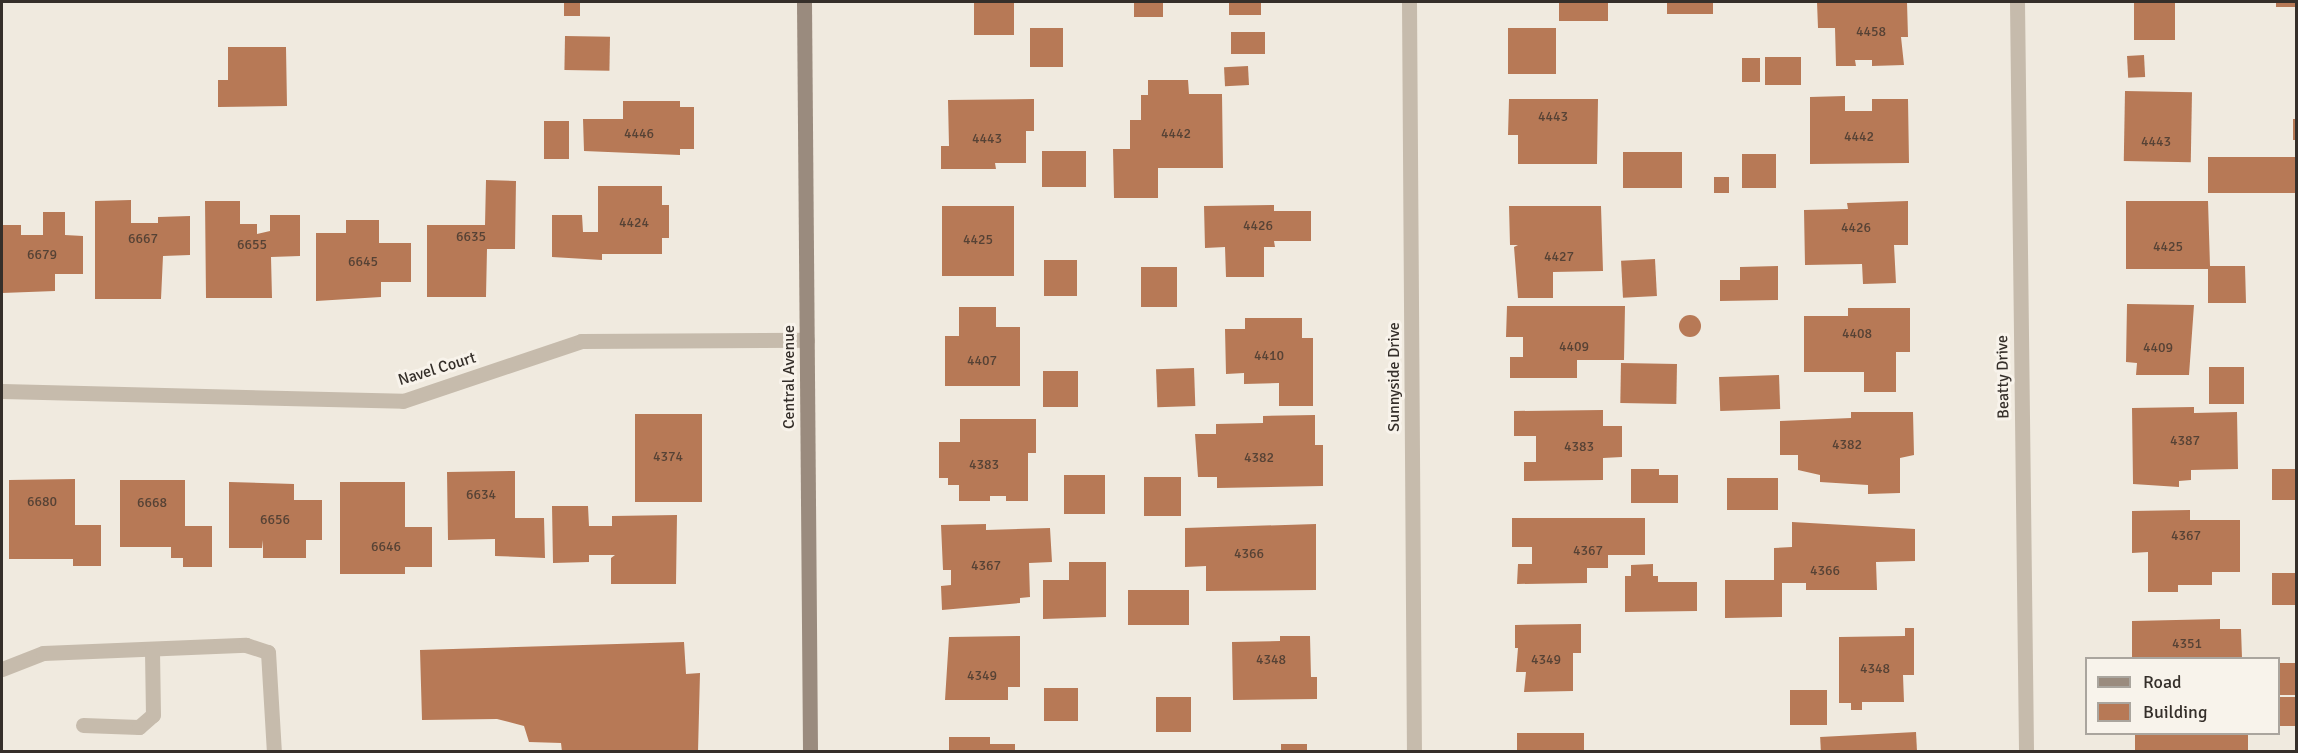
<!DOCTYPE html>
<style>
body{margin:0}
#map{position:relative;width:2298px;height:753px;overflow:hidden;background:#f0eadf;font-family:Signika,sans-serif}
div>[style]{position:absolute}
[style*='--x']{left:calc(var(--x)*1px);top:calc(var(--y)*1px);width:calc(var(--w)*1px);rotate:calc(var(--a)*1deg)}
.building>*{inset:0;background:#b77956;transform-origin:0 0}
.round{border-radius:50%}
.service>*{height:15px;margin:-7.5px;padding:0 7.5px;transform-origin:7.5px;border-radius:7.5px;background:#c6bbac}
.minor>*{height:15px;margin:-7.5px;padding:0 7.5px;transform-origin:7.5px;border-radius:7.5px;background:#c6bbac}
.secondary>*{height:15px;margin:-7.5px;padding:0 7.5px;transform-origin:7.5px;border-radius:7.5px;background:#9a8b7e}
span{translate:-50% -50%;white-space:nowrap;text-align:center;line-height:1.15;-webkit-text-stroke:6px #f8f3eb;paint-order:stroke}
.number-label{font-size:14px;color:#564235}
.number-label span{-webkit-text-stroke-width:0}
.street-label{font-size:16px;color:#352f2a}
.frame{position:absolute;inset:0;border:3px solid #352f2a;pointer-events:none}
.legend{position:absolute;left:2085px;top:657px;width:195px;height:78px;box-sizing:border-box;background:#f8f3eb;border:2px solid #aaa59e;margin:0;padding:8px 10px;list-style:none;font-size:18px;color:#352f2a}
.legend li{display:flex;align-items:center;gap:12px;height:30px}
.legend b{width:30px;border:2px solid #aaa59e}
</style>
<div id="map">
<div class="building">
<i style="left:564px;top:2px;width:16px;height:14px"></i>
<i style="left:974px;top:2px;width:40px;height:33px"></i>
<i style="left:1134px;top:2px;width:29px;height:15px"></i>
<i style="left:1229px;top:2px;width:32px;height:13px"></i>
<i style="left:1559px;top:2px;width:49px;height:19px"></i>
<i style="left:1667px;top:2px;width:46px;height:12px"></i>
<i style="clip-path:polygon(1817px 2px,1907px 2px,1908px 37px,1901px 37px,1904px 65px,1872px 66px,1872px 60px,1855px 60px,1856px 66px,1836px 66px,1835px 28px,1818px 28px)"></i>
<i style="left:2276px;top:2px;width:20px;height:5px"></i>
<i style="left:2134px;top:3px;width:41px;height:37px"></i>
<i style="left:1030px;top:28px;width:33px;height:39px"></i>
<i style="left:1508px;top:28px;width:48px;height:46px"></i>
<i style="left:1231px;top:32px;width:34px;height:22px"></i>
<i style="left:565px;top:36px;width:45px;height:34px;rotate:1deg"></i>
<i style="clip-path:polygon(228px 47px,286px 47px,287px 106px,218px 107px,218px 80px,228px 80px)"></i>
<i style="left:2144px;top:55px;width:22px;height:17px;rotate:87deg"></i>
<i style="left:1765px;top:57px;width:36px;height:28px"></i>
<i style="left:1742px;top:58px;width:18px;height:24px"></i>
<i style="left:1248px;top:66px;width:19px;height:24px;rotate:87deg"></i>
<i style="clip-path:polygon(1148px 80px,1188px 80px,1189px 94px,1222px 94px,1223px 168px,1158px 168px,1158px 198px,1114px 198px,1113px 149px,1130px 149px,1130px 120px,1141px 120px,1141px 95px,1148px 95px)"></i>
<i style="left:2125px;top:91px;width:67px;height:70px;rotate:1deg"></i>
<i style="clip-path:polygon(1845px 96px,1845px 111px,1872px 111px,1872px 99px,1908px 99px,1909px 163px,1810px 164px,1810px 97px)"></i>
<i style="clip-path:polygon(1034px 99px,1034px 131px,1026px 131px,1026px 163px,995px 163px,996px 169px,941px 169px,941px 146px,949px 146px,948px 100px)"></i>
<i style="clip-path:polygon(1509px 99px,1598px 99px,1597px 164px,1518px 164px,1518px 135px,1508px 135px)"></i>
<i style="clip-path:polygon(623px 101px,680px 101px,680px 107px,694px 107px,694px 149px,680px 149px,680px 155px,584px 151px,583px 119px,623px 119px)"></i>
<i style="left:2293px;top:119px;width:3px;height:21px"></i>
<i style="left:544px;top:121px;width:25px;height:38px"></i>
<i style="left:1042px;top:151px;width:44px;height:36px"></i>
<i style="left:1682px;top:152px;width:36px;height:59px;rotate:90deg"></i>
<i style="left:1742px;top:154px;width:34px;height:34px"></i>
<i style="left:2296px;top:157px;width:36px;height:88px;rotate:90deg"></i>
<i style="left:1714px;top:177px;width:15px;height:16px"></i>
<i style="clip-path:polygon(486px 180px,516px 181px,515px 249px,487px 249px,486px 297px,427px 297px,427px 225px,485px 225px)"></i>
<i style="clip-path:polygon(598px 186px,662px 186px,662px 205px,669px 205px,669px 238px,662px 238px,662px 254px,602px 254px,602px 260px,552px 257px,552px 215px,582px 215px,583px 232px,598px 232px)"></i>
<i style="clip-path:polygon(131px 200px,131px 223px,158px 223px,158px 217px,190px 216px,190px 255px,163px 256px,161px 299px,95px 299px,95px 201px)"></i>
<i style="clip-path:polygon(205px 201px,240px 201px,240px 224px,257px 224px,257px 234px,270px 231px,270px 215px,300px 215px,300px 256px,271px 257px,272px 298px,206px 298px)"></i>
<i style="clip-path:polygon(1908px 201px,1908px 245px,1894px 245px,1896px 283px,1863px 284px,1862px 264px,1805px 265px,1804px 210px,1848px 209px,1847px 203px)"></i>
<i style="clip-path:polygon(2126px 201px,2208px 201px,2210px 266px,2245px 266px,2246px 303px,2208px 303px,2208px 269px,2126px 269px)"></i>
<i style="clip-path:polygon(1274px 205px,1274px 211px,1311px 211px,1311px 241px,1274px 241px,1275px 247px,1264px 247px,1264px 277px,1226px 277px,1225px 247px,1205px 248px,1204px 206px)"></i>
<i style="left:942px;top:206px;width:72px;height:70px"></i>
<i style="clip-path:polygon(1509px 206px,1601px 206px,1603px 271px,1553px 272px,1553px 298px,1518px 298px,1514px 247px,1518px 245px,1510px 245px)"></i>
<i style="clip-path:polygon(43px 212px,65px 212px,65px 235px,83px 236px,83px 274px,55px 274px,55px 291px,2px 293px,2px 225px,21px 225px,21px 235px,43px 235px)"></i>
<i style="clip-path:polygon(346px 220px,379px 220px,379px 243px,411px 243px,411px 282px,381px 282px,381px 297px,316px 301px,316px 233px,346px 233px)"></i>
<i style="left:1655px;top:259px;width:37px;height:34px;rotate:87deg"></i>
<i style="left:1044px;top:260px;width:33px;height:36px"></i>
<i style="clip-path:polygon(1778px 266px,1778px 300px,1720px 301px,1720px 280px,1740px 280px,1740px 267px)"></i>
<i style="left:1141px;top:267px;width:36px;height:40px"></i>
<i style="clip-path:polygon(2127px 304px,2194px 305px,2189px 375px,2136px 375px,2137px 363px,2126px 362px)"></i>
<i style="clip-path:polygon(1507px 306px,1625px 306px,1624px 360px,1577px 360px,1577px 378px,1510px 378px,1510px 357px,1523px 357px,1523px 337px,1506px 337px)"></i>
<i style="clip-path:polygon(959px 307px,996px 307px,996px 327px,1020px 327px,1020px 386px,945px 386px,945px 336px,959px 336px)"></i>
<i style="clip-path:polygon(1848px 308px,1910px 308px,1910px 352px,1896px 352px,1896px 392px,1864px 392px,1864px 372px,1804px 372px,1804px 316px,1848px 316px)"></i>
<i class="round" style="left:1679px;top:315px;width:22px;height:22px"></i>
<i style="clip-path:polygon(1245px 318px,1302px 318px,1302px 338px,1313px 338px,1313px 406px,1279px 406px,1279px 383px,1244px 384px,1244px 373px,1226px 374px,1225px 329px,1245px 329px)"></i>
<i style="left:1621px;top:363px;width:56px;height:40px;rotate:1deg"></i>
<i style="left:2209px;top:367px;width:35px;height:37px"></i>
<i style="left:1194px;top:368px;width:38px;height:38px;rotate:88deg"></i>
<i style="left:1043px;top:371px;width:35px;height:36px"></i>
<i style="left:1779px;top:375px;width:34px;height:60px;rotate:88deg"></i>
<i style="clip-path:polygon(2194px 407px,2194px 413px,2237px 412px,2238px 469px,2191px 470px,2191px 480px,2179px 481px,2179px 487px,2133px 484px,2132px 408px)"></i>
<i style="clip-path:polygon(1603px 410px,1603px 426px,1622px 426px,1622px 457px,1603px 458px,1603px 480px,1524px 481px,1524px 462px,1536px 462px,1536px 436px,1514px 436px,1514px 411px)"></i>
<i style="clip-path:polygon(1851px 412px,1913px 412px,1914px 455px,1900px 458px,1900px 493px,1868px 494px,1868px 485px,1820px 482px,1820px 475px,1798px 470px,1798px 455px,1780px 455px,1780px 421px,1851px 418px)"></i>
<i style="left:635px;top:414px;width:67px;height:88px"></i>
<i style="clip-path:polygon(1315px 415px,1315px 445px,1323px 445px,1323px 486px,1217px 488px,1217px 477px,1198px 477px,1195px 434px,1216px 434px,1216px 424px,1263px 423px,1263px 416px)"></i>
<i style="clip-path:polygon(960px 419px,1036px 419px,1036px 453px,1028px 453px,1028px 501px,1006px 501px,1006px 496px,990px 496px,990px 501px,959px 501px,959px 485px,948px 485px,948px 478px,939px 478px,939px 442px,960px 442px)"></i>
<i style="clip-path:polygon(1631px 469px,1659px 469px,1659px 475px,1678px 475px,1678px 503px,1631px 503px)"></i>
<i style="left:2272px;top:469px;width:24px;height:31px"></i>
<i style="clip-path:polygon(515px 471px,515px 518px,544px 518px,545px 558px,495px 556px,495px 539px,448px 540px,447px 472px)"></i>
<i style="left:1064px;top:475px;width:41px;height:39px"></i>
<i style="left:1144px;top:477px;width:37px;height:39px"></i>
<i style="left:1727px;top:478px;width:51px;height:32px"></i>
<i style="clip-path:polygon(75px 479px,75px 525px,101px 525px,101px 566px,73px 566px,73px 559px,9px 559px,9px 480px)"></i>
<i style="clip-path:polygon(120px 480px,185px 480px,185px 526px,212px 526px,212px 567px,183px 567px,183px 558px,171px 558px,171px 547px,120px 547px)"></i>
<i style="clip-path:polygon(229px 482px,294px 484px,294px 500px,322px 500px,322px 540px,306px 540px,306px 558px,263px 558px,263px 540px,262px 548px,229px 548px)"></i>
<i style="clip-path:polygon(340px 482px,405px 482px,405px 527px,432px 527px,432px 567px,405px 567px,405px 574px,340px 574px)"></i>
<i style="clip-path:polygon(552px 506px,588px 506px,589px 526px,612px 526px,612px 516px,677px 515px,676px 584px,611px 584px,611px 558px,615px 555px,589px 555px,589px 562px,553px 563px)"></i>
<i style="clip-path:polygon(2190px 510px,2190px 520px,2240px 520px,2240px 572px,2212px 572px,2212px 585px,2178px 585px,2178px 592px,2148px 592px,2148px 552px,2132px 553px,2132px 511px)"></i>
<i style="clip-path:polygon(1512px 518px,1645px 518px,1645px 555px,1608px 555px,1608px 568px,1587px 568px,1587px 583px,1517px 584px,1518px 564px,1532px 564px,1532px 547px,1512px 547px)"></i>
<i style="clip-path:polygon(1792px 522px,1915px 529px,1915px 561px,1876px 562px,1877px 590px,1806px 590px,1806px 583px,1782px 583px,1782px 617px,1725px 618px,1725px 580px,1774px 580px,1774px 548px,1792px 547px)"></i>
<i style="clip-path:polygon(986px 524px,986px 530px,1050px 528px,1052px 562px,1029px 563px,1030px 597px,1020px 598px,1020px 603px,942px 610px,941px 586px,951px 585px,951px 570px,943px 570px,941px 525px)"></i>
<i style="clip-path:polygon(1316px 524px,1316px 590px,1206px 591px,1206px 566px,1185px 567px,1185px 528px)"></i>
<i style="clip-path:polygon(1069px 562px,1106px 562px,1106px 617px,1043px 619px,1043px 580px,1069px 580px)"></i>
<i style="clip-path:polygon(1653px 564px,1653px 576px,1658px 576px,1658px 582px,1697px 582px,1697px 611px,1625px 612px,1625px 576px,1631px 576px,1631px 565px)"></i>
<i style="left:2272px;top:573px;width:24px;height:32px"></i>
<i style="left:1128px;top:590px;width:61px;height:35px"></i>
<i style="clip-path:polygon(2220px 619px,2220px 629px,2241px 629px,2242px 658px,2132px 658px,2132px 621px)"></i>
<i style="clip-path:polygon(1581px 624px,1581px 653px,1573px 653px,1573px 691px,1524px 692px,1526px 672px,1516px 672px,1518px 648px,1515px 648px,1515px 625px)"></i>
<i style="clip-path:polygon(1905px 628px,1914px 628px,1914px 675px,1903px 675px,1904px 702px,1862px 702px,1862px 710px,1851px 710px,1851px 703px,1839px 703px,1839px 637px,1905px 636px)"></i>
<i style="clip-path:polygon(1020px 636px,1020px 687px,1008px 687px,1008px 700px,945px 700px,949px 637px)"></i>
<i style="clip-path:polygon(1280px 636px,1310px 636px,1311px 677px,1317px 677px,1317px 699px,1233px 700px,1232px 642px,1280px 641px)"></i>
<i style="clip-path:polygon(684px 642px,686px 674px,700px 673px,698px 752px,562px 752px,561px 743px,529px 742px,524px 726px,497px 719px,422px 720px,420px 650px)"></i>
<i style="left:2278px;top:663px;width:18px;height:32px"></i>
<i style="left:1044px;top:688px;width:34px;height:33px"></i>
<i style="left:1790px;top:690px;width:37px;height:35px"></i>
<i style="left:1191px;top:697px;width:35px;height:35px;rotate:90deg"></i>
<i style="left:2296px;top:697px;width:29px;height:18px;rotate:90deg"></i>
<i style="left:1916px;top:732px;width:20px;height:96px;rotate:87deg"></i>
<i style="left:1517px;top:733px;width:67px;height:19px"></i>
<i style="left:2135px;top:734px;width:113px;height:18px"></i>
<i style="clip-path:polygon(949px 737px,990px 737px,990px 744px,1015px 744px,1015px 752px,949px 752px)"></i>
<i style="left:1281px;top:744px;width:26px;height:8px"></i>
</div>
<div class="service">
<i style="--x:2;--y:669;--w:44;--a:-21.3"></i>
<i style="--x:43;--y:653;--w:203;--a:-2.3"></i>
<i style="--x:246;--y:645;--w:23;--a:18"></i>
<i style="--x:268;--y:652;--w:100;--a:86.6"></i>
<i style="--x:83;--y:725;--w:56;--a:2"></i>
<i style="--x:139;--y:727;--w:18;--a:-41"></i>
<i style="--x:153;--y:715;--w:66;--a:-90.9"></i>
</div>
<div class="minor">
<i style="--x:1409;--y:2;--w:750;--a:89.62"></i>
<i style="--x:2017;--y:2;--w:750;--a:89.31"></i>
<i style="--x:2;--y:391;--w:401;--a:1.4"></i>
<i style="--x:403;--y:401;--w:188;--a:-18.6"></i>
<i style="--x:581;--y:341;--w:226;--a:-0.3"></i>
</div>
<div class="secondary">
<i style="--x:804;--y:2;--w:750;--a:89.54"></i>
</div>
<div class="number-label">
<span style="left:1871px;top:32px">4458</span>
<span style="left:1553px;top:117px">4443</span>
<span style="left:639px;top:134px">4446</span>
<span style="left:1176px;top:134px">4442</span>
<span style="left:1859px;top:137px">4442</span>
<span style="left:987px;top:139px">4443</span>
<span style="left:2156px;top:142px">4443</span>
<span style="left:634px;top:223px">4424</span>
<span style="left:1258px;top:226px">4426</span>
<span style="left:1856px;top:228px">4426</span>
<span style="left:471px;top:237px">6635</span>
<span style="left:143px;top:239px">6667</span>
<span style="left:978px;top:240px">4425</span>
<span style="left:252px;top:245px">6655</span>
<span style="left:2168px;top:247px">4425</span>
<span style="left:42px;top:255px">6679</span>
<span style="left:1559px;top:257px">4427</span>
<span style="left:363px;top:262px">6645</span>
<span style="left:1857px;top:334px">4408</span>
<span style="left:1574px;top:347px">4409</span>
<span style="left:2158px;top:348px">4409</span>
<span style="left:1269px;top:356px">4410</span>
<span style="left:982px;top:361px">4407</span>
<span style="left:2185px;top:441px">4387</span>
<span style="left:1847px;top:445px">4382</span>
<span style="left:1579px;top:447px">4383</span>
<span style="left:668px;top:457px">4374</span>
<span style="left:1259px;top:458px">4382</span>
<span style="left:984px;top:465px">4383</span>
<span style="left:481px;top:495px">6634</span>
<span style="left:42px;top:502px">6680</span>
<span style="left:152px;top:503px">6668</span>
<span style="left:275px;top:520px">6656</span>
<span style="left:2186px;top:536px">4367</span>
<span style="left:386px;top:547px">6646</span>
<span style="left:1588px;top:551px">4367</span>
<span style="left:1249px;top:554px">4366</span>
<span style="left:986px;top:566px">4367</span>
<span style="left:1825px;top:571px">4366</span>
<span style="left:2187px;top:644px">4351</span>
<span style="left:1271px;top:660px">4348</span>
<span style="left:1546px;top:660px">4349</span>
<span style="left:1875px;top:669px">4348</span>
<span style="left:982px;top:676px">4349</span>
</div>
<div class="street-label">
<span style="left:437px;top:369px;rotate:-17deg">Navel Court</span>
<span style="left:789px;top:377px;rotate:-90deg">Central Avenue</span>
<span style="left:1394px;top:377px;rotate:-90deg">Sunnyside Drive</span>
<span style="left:2003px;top:377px;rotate:-91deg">Beatty Drive</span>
</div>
<div class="frame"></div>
<ul class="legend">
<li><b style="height:8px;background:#9a8b7e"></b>Road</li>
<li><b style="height:16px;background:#b77956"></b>Building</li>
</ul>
</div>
